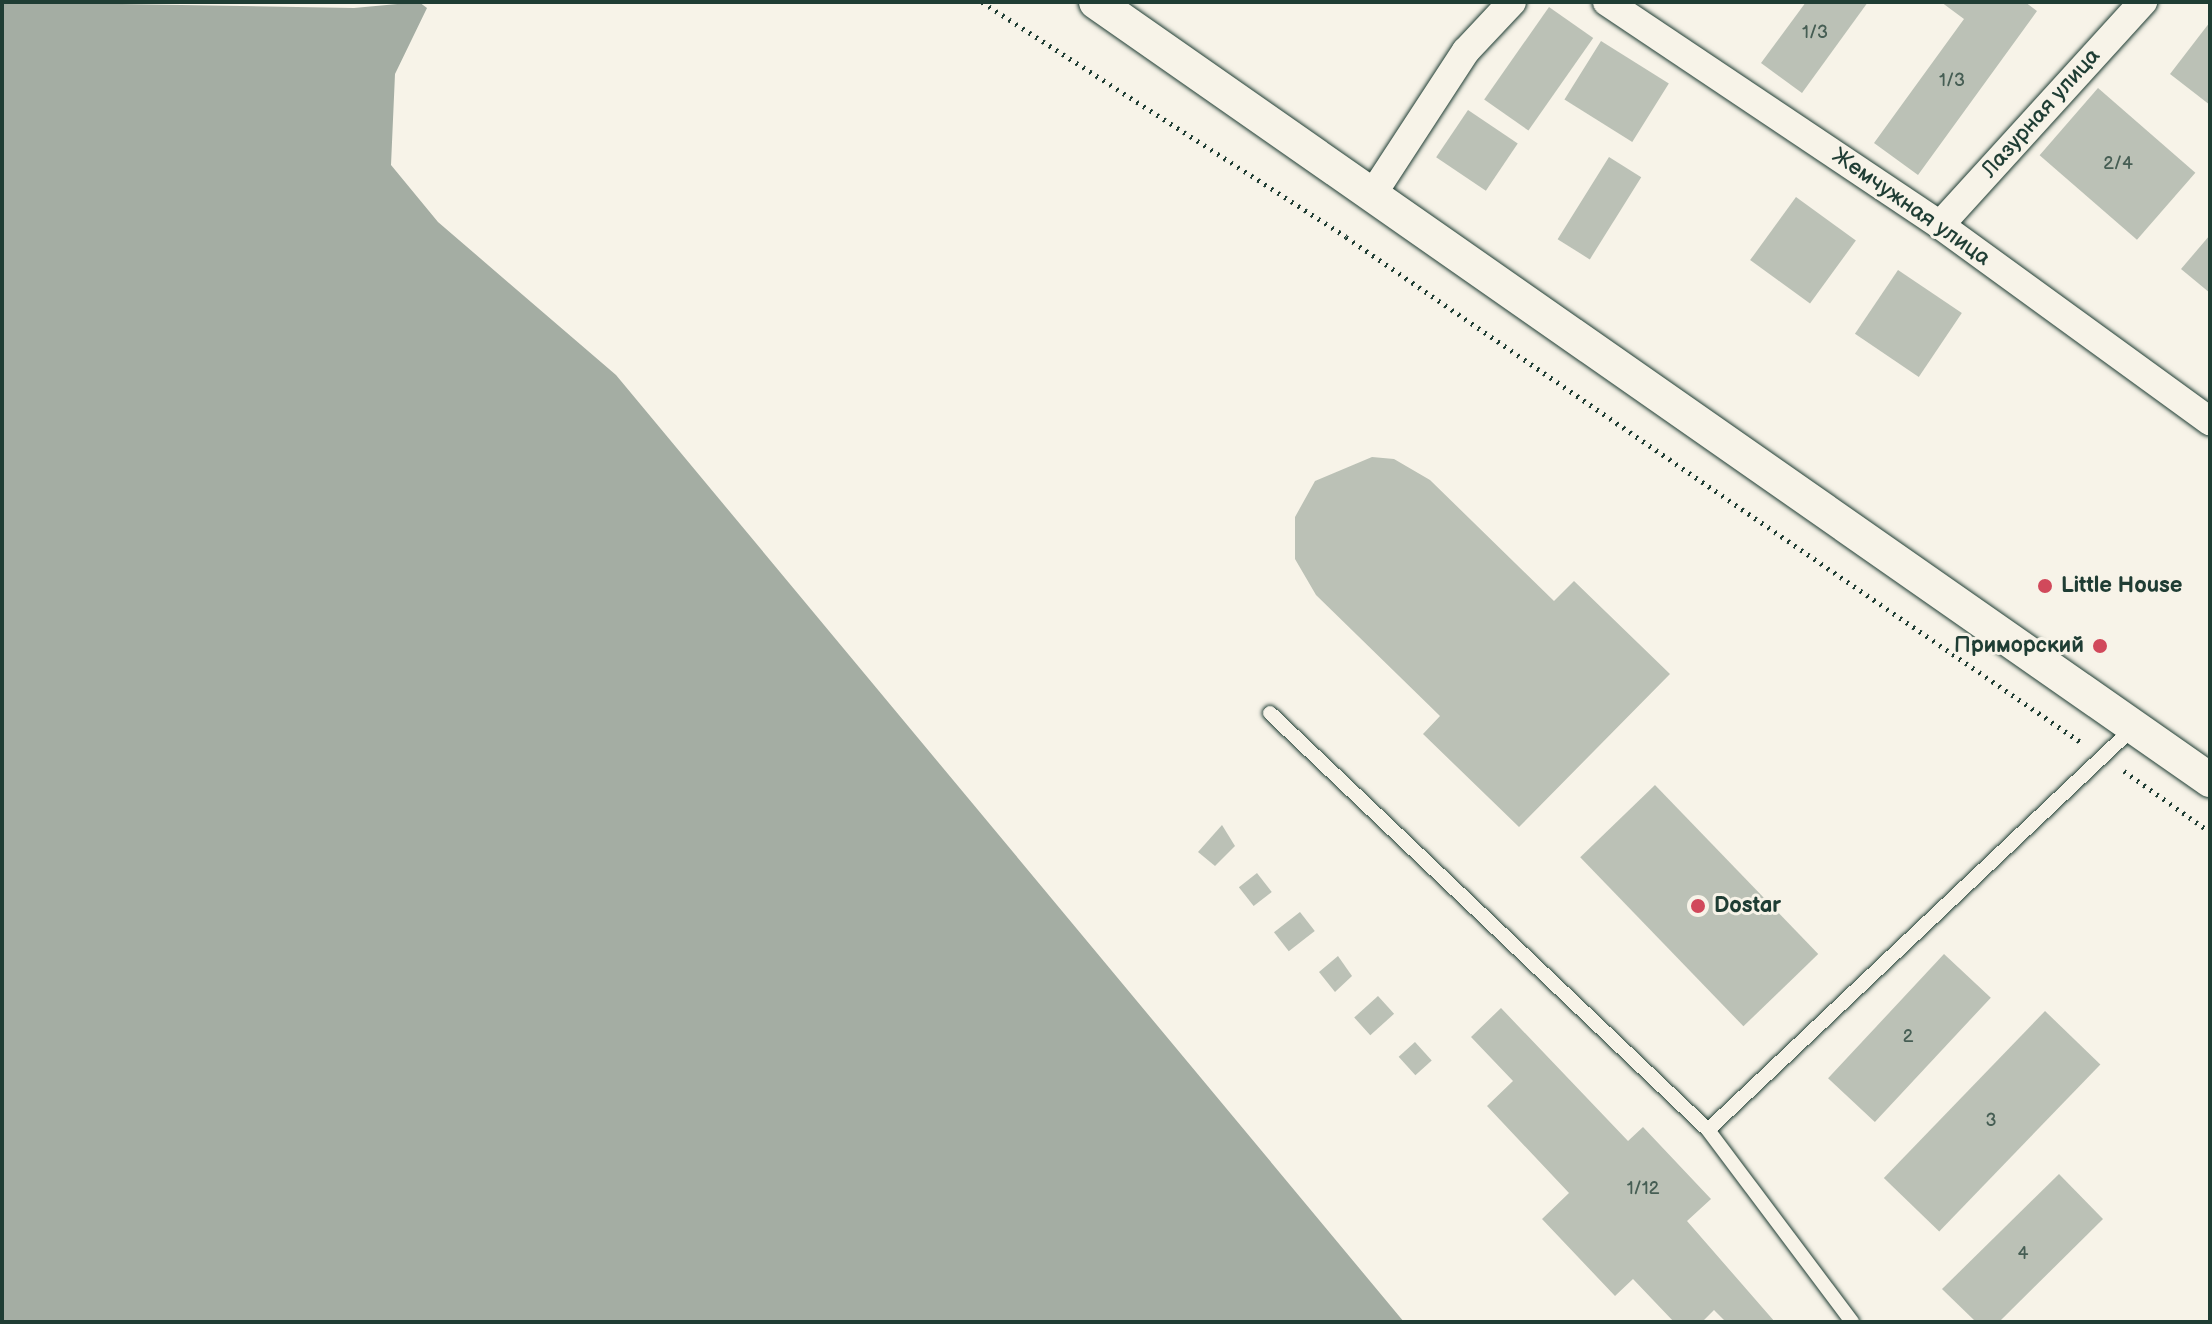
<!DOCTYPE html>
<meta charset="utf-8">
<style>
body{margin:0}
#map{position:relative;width:2212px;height:1324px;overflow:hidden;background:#f7f3e8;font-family:"Balsamiq Sans",sans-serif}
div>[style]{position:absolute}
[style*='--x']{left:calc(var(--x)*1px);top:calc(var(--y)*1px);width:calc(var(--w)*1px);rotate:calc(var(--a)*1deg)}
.water>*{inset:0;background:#a4ada3}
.building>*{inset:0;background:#bbc1b6;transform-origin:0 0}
.path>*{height:5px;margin-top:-2.5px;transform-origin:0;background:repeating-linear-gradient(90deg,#1f3d34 0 2px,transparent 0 8px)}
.roads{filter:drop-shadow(0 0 2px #1f3d34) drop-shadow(0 0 2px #1f3d34)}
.service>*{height:14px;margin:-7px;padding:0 7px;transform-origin:7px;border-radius:7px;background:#f7f3e8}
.minor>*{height:28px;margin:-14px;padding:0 14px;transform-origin:14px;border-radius:14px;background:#f7f3e8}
.tertiary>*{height:34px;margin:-17px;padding:0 17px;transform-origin:17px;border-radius:17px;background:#f7f3e8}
.dots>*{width:22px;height:22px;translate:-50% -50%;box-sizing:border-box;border:4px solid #f7f3e8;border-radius:50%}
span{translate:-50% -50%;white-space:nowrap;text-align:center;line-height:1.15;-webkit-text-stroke:6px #f7f3e8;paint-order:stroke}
.number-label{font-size:18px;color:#465e54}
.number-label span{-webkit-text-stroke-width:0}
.street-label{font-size:22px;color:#1f3d34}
.poi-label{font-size:22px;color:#1f3d34;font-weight:700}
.left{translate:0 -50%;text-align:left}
.right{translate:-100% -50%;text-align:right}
.frame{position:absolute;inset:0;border:4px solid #1f3d34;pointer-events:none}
</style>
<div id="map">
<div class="water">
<i style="clip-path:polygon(2px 2px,354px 8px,419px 2px,427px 8px,395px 74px,391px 165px,438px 222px,616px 375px,1404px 1322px,2px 1322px)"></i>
</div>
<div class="building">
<i style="clip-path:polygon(1806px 2px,1868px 2px,1802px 93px,1761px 63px)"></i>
<i style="clip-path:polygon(1941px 2px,2025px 2px,2037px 11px,1918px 175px,1874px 143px,1964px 19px)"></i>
<i style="left:1549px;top:7px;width:54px;height:113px;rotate:35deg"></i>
<i style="clip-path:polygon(2210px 22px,2210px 105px,2170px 74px)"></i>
<i style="left:1601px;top:41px;width:80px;height:69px;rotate:32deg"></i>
<i style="left:2098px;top:88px;width:129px;height:89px;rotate:41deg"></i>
<i style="left:1468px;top:110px;width:60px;height:57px;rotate:34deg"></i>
<i style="left:1609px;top:157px;width:38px;height:97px;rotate:32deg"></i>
<i style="left:1796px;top:197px;width:74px;height:78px;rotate:36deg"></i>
<i style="clip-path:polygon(2210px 235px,2210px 293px,2181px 269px)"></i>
<i style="left:1898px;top:270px;width:77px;height:77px;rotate:34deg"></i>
<i style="clip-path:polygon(1372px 457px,1394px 459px,1430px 480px,1554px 601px,1574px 581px,1670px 674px,1519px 827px,1423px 734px,1440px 716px,1316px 595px,1295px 559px,1295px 517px,1315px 481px)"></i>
<i style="left:1655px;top:785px;width:235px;height:104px;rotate:46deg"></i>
<i style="clip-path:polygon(1222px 825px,1235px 846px,1215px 866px,1198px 852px)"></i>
<i style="left:1257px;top:873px;width:24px;height:23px;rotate:52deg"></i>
<i style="left:1300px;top:912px;width:24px;height:33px;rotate:52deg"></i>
<i style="left:1944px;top:954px;width:64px;height:170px;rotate:43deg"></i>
<i style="clip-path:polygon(1338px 956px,1352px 976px,1335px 992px,1319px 972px)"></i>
<i style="left:1378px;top:996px;width:24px;height:32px;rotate:48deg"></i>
<i style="clip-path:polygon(1501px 1008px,1628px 1141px,1643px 1127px,1711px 1199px,1687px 1221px,1775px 1322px,1726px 1322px,1714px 1310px,1702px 1322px,1674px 1322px,1633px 1279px,1615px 1296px,1542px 1219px,1569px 1193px,1487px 1106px,1513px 1081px,1471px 1037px)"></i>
<i style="left:2045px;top:1011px;width:77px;height:232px;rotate:44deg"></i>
<i style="left:1415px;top:1042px;width:25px;height:22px;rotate:48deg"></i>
<i style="clip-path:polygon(2059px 1174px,2103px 1219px,1999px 1322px,1976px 1322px,1942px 1289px)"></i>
</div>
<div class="path">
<i style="--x:982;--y:2;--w:433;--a:32.8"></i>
<i style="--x:1346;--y:237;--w:893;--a:34.51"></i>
<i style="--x:2124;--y:771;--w:105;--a:35.3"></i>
</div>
<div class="roads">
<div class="service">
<i style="--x:1270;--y:713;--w:605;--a:43.59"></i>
<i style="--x:1708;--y:1130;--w:240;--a:53.1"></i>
<i style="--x:1708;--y:1130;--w:585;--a:-43.41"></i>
</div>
<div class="minor">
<i style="--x:1607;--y:2;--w:401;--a:33.8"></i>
<i style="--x:1940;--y:225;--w:334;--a:36"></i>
<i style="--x:1372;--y:195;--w:172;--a:-56.9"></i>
<i style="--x:1466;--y:51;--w:67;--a:-46.8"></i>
<i style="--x:1940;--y:225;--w:302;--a:-47.7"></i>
</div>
<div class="tertiary">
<i style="--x:1096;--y:2;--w:1359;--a:34.93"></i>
</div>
</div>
<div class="dots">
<i style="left:2045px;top:586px;background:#d1495b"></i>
<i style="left:2100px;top:646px;background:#d1495b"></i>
<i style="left:1698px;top:906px;background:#d1495b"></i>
</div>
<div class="number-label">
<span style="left:1815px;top:33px">1/3</span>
<span style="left:1952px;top:81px">1/3</span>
<span style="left:2118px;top:164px">2/4</span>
<span style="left:1908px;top:1037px">2</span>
<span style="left:1991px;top:1121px">3</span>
<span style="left:1643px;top:1189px">1/12</span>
<span style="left:2023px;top:1254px">4</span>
</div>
<div class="street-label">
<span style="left:2041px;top:113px;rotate:-48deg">Лазурная улица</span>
<span style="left:1911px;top:207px;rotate:35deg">Жемчужная улица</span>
</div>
<div class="poi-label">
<span class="left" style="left:2061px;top:586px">Little House</span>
<span class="right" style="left:2084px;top:646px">Приморский</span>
<span class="left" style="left:1714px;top:906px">Dostar</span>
</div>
<div class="frame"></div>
</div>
